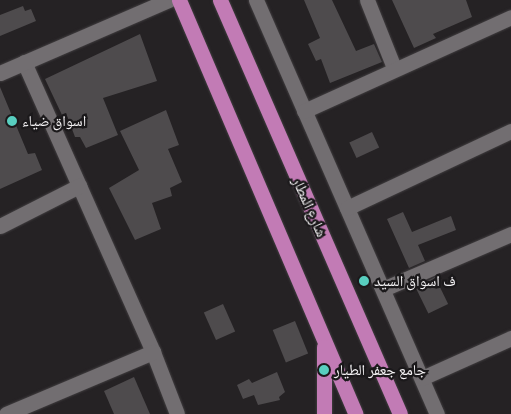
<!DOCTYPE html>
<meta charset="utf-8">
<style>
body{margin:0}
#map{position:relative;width:511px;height:414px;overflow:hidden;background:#252224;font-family:Barlow,"Noto Naskh Arabic",sans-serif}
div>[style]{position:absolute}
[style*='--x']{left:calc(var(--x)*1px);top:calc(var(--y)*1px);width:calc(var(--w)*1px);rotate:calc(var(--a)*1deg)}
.building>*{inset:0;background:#4e4b4d;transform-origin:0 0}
.roads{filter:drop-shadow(0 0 1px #413e40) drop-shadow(0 0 1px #413e40)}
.minor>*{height:15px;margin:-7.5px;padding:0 7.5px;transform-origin:7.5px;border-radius:7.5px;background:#726e71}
.major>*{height:15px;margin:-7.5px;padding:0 7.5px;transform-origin:7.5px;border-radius:7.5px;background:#c27bb5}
.dots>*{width:14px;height:14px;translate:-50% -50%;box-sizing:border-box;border:2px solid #1b191b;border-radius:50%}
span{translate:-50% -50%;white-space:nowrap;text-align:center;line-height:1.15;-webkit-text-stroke:4.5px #1b191b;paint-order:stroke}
.poi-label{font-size:15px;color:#f6f4f6}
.left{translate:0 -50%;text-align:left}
.street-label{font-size:15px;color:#f6f4f6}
</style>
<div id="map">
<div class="building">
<i style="clip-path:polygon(304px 0,332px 0,356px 51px,374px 44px,382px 62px,330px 83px,321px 59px,316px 61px,308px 44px,320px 38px)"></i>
<i style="clip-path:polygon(392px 0,466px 0,472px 17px,433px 34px,436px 38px,414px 48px)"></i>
<i style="clip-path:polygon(23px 6px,25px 11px,31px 9px,36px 21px,0 36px,0 15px)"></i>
<i style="clip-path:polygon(140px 34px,157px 81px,103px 98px,118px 135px,86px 148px,80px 137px,75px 137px,66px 113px,62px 115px,45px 79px)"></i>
<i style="clip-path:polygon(0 87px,28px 154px,35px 153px,42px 170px,0 189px)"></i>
<i style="clip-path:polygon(166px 110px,179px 145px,168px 149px,182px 182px,170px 188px,172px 196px,152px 203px,161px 229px,135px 240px,109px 188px,139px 170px,120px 131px)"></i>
<i style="left:372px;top:132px;width:17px;height:25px;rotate:65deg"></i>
<i style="clip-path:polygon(403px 212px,412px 232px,451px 216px,456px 230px,418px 245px,425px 261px,409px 268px,387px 219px)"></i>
<i style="left:435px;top:277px;width:30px;height:22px;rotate:64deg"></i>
<i style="left:223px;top:304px;width:30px;height:21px;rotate:66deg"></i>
<i style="left:295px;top:321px;width:35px;height:24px;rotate:68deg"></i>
<i style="clip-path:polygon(277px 372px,285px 392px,279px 397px,280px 400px,258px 405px,254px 395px,243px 399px,237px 385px,249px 379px,252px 383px)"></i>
<i style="clip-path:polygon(134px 377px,150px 414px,114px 414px,104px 391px)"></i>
</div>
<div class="roads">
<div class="minor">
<i style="--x:256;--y:0;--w:452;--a:66.4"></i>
<i style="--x:367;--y:0;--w:73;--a:68.3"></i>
<i style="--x:24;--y:62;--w:317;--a:66"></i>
<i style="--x:153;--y:352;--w:66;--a:68.8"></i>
<i style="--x:0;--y:73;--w:184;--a:-23.4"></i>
<i style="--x:304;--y:111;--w:227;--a:-24.4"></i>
<i style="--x:347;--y:208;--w:181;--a:-25.2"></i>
<i style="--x:0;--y:226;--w:89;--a:-26.9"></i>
<i style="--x:383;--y:289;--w:139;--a:-23.3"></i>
<i style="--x:422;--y:378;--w:98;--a:-24.2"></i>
<i style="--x:6;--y:414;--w:160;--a:-22.9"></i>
</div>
<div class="major">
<i style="--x:179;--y:0;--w:450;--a:66.9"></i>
<i style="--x:220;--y:0;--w:451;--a:66.5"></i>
<i style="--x:324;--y:414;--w:67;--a:-90"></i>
</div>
</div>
<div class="dots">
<i style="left:12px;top:121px;background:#58cebf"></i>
<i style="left:364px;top:281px;background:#58cebf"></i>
<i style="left:324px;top:370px;background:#58cebf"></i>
</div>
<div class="poi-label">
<span class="left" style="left:22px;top:121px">اسواق ضياء</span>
<span class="left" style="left:374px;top:281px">ف اسواق السيد</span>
<span class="left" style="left:334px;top:370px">جامع جعفر الطيار</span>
</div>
<div class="street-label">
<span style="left:310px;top:207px;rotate:66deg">شارع المطار</span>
</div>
</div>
